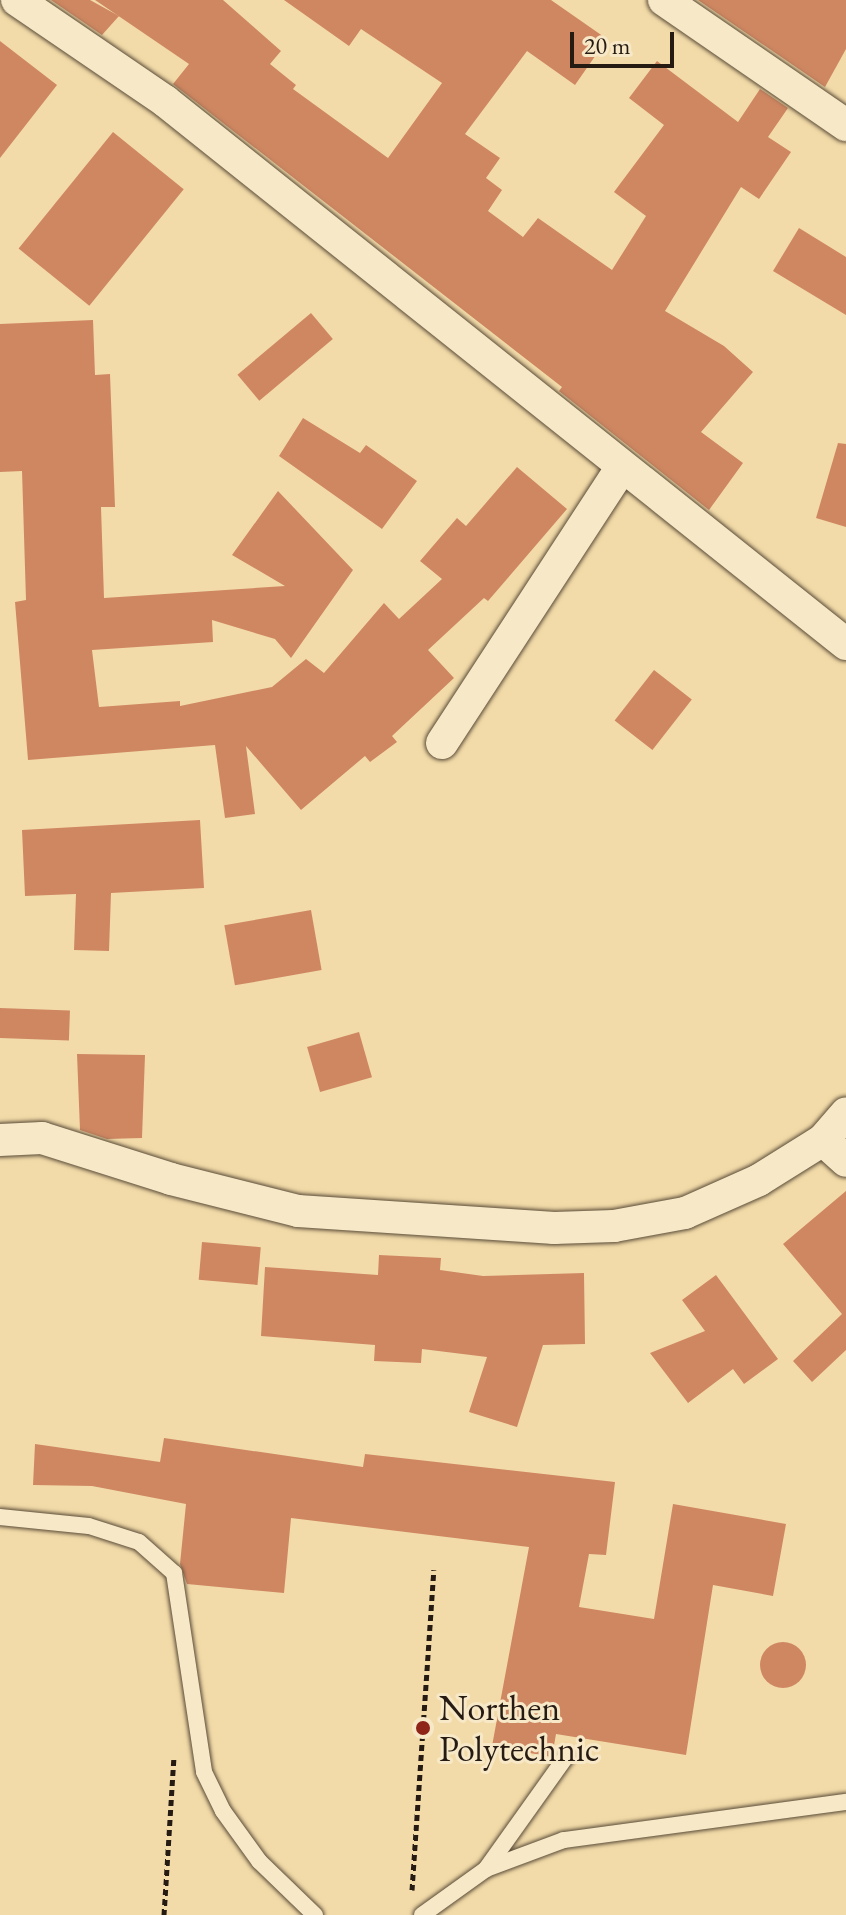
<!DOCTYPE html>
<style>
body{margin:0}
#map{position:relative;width:846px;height:1915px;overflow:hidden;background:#f3dba9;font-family:"EB Garamond",serif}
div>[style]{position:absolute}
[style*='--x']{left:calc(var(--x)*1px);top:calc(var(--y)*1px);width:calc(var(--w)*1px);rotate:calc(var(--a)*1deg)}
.building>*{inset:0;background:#cf8762;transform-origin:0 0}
.round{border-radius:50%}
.path>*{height:5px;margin-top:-2.5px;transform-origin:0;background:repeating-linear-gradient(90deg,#261b13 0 6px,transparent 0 10px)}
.roads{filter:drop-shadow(0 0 2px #594b38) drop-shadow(0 0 2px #594b38)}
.service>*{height:16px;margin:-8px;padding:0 8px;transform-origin:8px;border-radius:8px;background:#f7e8c7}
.minor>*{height:32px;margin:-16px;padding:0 16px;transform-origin:16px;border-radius:16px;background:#f7e8c7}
.dots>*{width:22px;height:22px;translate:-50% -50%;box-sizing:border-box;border:4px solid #f7e8c7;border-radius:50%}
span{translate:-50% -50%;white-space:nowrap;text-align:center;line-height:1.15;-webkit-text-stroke:6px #f7e8c7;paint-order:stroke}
.poi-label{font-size:36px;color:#261b13}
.left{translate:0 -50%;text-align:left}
.scale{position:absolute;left:570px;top:32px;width:104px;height:36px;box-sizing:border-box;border:4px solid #261b13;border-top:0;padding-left:10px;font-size:24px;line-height:28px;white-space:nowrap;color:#261b13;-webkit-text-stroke:6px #f7e8c7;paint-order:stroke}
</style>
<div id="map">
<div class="building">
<i style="clip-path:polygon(51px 0,90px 0,119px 16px,102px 35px)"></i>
<i style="clip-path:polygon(95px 0,223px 0,281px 51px,270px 64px,296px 85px,293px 89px,388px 158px,442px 83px,361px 29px,349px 46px,284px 0,551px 0,607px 39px,575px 85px,527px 51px,465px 134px,500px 158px,486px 178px,502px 190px,488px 211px,523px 237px,538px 218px,612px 270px,646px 216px,614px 192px,664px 125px,629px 98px,657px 61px,738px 122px,760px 89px,788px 108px,768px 137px,791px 152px,759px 199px,741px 187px,665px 311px,724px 346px,753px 372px,701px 432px,743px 463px,709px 510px,559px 391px,562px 387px,173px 84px,189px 64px)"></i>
<i style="clip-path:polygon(698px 0,846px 0,846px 49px,825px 87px)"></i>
<i style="clip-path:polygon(0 41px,57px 85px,0 158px)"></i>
<i style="left:113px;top:132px;width:91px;height:150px;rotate:39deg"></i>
<i style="clip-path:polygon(799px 228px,846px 257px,846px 315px,773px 271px)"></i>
<i style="left:311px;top:313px;width:34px;height:96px;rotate:50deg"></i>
<i style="clip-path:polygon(93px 320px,95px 375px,110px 374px,115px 507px,101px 507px,104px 598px,285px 586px,232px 555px,278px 491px,353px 570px,291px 658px,275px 639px,212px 620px,213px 642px,92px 650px,99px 707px,180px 701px,180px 706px,272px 687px,306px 659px,324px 673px,384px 603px,399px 619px,442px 579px,420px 561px,457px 518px,466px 526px,517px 467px,567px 509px,488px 601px,484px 598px,428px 650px,454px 678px,392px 736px,397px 742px,370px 762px,365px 756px,301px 810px,246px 746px,255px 814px,225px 818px,215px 745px,28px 760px,15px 602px,26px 600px,22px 471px,0 472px,0 324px)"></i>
<i style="clip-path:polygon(303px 418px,360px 453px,366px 445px,417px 481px,382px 529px,279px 456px)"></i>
<i style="clip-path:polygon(838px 443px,846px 444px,846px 527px,816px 518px)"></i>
<i style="left:654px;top:670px;width:48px;height:64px;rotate:38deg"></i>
<i style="clip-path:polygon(200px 820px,204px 888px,111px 893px,109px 951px,74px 950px,76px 894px,25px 896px,22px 830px)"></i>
<i style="left:311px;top:910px;width:61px;height:88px;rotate:80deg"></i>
<i style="left:0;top:1008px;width:70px;height:30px;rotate:2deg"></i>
<i style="left:359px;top:1032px;width:47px;height:54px;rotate:74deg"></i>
<i style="clip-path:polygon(77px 1054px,145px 1055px,142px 1138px,107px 1139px,80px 1130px)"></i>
<i style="clip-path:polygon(846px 1191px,846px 1350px,812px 1382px,793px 1361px,842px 1314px,783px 1244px)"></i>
<i style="left:202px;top:1242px;width:59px;height:38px;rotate:5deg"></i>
<i style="clip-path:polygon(379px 1255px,441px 1258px,440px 1270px,483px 1276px,584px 1273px,585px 1344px,543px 1345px,517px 1427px,469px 1412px,487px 1357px,422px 1349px,421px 1363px,374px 1361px,375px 1345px,261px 1336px,265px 1267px,378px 1275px)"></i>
<i style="clip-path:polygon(716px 1275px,778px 1359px,744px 1384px,733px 1369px,688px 1403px,650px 1353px,705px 1331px,682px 1300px)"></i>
<i style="clip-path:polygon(164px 1438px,363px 1467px,365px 1454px,615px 1482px,606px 1555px,589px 1554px,579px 1607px,654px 1619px,673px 1504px,786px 1524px,773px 1596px,713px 1585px,686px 1755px,556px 1734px,552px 1757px,492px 1746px,529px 1547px,291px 1518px,284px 1593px,187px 1584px,180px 1564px,186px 1504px,92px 1486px,33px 1485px,35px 1444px,160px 1462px)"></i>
<i class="round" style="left:760px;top:1642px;width:46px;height:46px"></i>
</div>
<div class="path">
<i style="--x:412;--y:1890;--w:321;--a:-86.1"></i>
<i style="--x:164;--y:1915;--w:157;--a:-86.4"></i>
</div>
<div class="roads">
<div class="service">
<i style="--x:0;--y:1517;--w:89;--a:5.8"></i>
<i style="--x:89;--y:1526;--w:52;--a:17.7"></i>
<i style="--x:139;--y:1542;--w:47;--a:41.5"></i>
<i style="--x:174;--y:1573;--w:201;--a:81.4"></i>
<i style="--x:204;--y:1772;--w:43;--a:64"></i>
<i style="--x:223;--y:1811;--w:62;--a:54.2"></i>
<i style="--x:259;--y:1861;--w:78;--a:44"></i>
<i style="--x:486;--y:1869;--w:138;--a:-54.5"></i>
<i style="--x:422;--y:1915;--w:79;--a:-35.7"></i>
<i style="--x:486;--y:1869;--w:83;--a:-20.4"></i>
<i style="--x:564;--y:1840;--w:285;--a:-7.7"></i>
</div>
<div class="minor">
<i style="--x:17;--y:0;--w:179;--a:34.3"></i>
<i style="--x:165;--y:101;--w:871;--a:38.57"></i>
<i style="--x:664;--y:0;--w:221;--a:34.5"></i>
<i style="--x:442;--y:743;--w:330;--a:-56.9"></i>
<i style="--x:0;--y:1140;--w:42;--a:-2.7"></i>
<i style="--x:42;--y:1138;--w:135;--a:17.6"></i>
<i style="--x:171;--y:1179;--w:131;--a:14.1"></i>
<i style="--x:298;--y:1211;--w:257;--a:3.8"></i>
<i style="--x:554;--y:1228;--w:60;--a:-1.9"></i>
<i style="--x:614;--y:1226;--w:72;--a:-10.4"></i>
<i style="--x:685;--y:1213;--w:81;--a:-24"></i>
<i style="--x:759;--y:1180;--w:75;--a:-32"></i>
<i style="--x:823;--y:1140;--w:35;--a:-49"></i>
<i style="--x:823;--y:1140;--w:31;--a:42"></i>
</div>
</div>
<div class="dots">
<i style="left:423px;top:1728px;background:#8f2418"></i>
</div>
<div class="poi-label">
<span class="left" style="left:439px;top:1728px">Northen<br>Polytechnic</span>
</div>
<div class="scale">20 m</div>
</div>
